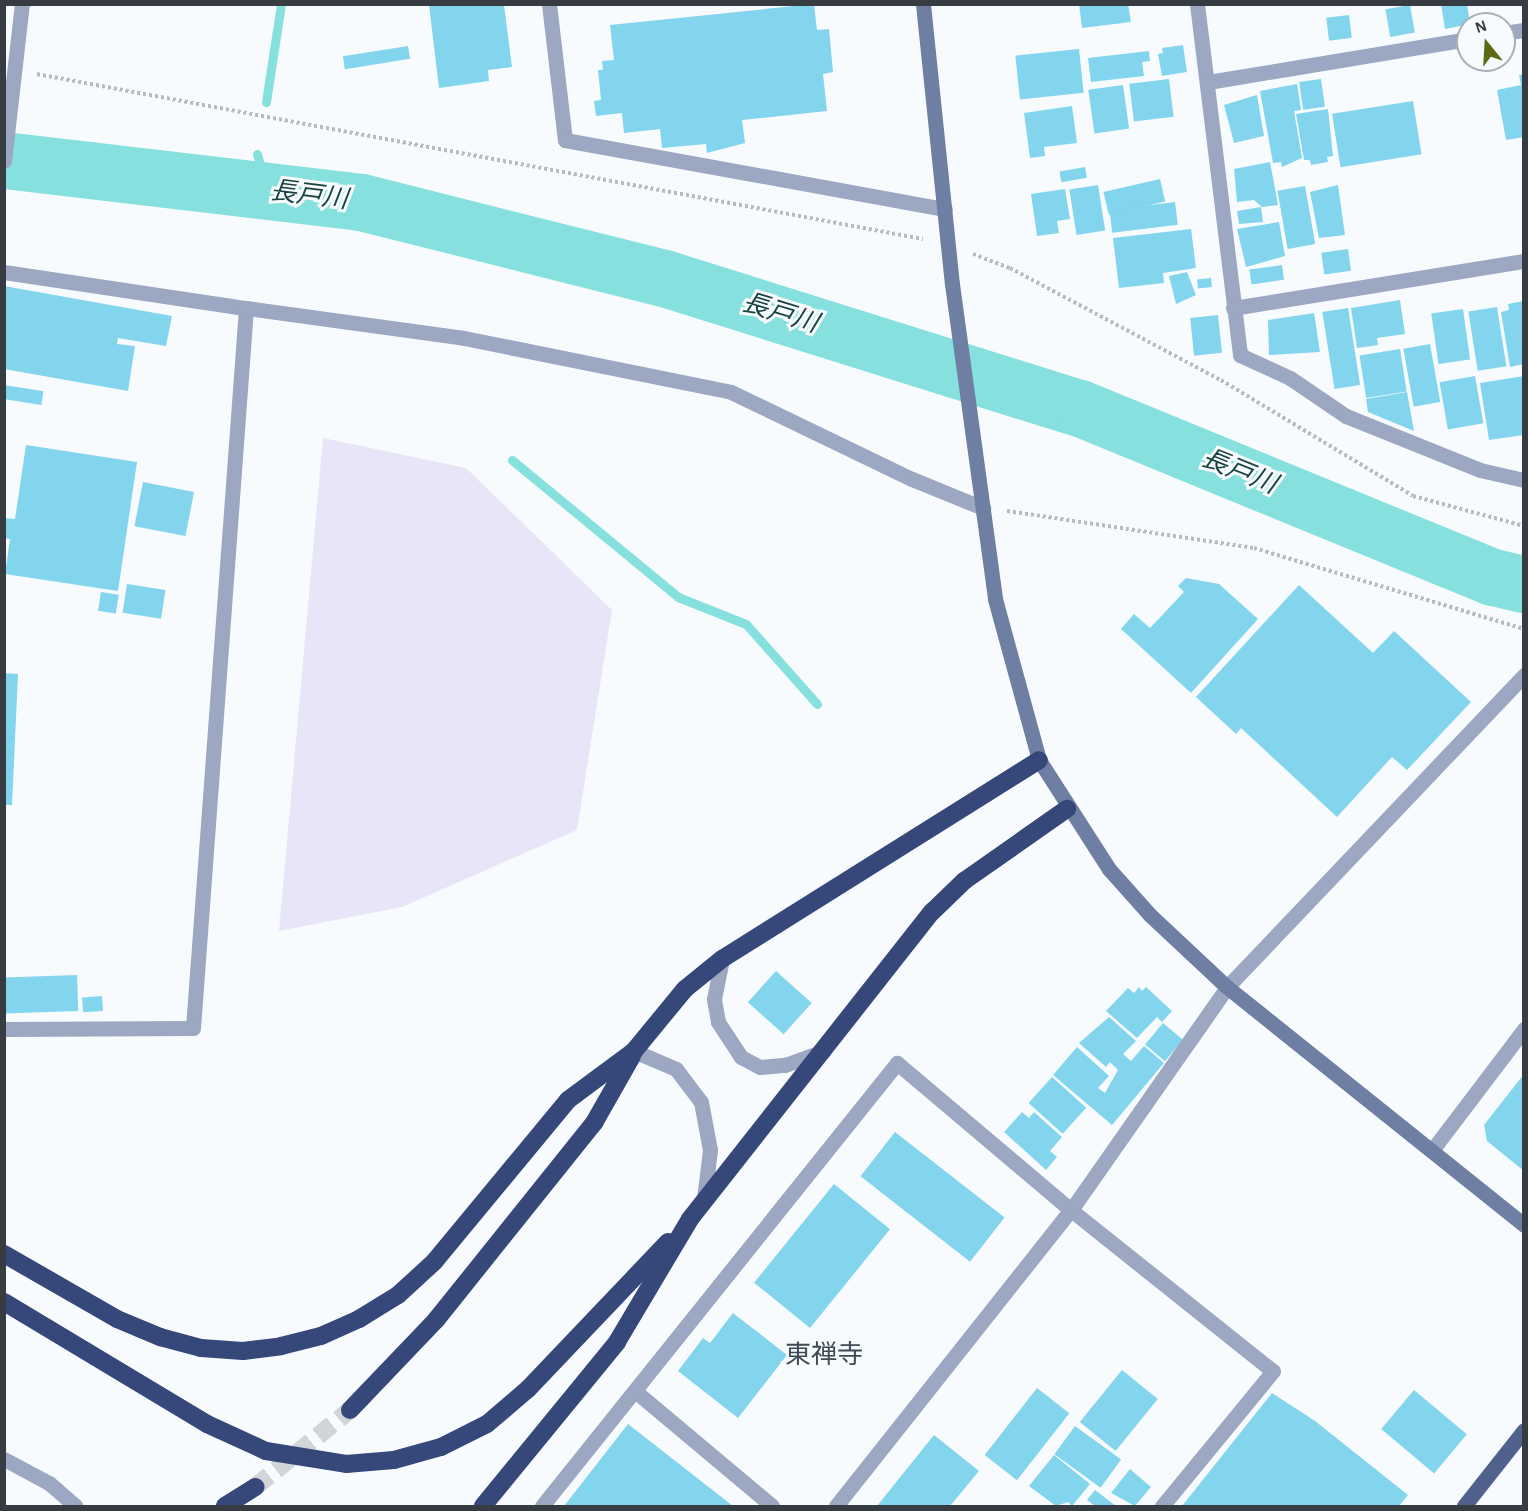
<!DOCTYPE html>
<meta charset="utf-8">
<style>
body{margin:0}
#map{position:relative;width:1528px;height:1511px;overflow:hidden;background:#f8fbfe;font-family:"Alegreya Sans","Noto Sans JP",sans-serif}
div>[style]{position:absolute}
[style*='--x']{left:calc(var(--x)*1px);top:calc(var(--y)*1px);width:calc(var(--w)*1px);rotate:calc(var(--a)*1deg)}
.green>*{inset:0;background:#e8e5f8}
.stream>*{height:9px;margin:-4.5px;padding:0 4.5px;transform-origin:4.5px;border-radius:4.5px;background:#86e1de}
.river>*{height:57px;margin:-28.5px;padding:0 28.5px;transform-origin:28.5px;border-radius:28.5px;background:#86e1de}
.building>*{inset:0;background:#82d5ed;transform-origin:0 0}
.highway-tunnel>*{height:18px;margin-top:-9px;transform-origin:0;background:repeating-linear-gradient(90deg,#d1d5d8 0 18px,transparent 0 27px)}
.path>*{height:4px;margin-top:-2px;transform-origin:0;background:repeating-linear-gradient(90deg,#b7bbbf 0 3px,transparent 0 6px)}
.lane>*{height:15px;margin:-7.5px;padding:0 7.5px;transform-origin:7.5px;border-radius:7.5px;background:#9ca7c1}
.street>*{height:15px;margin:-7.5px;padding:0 7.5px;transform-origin:7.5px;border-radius:7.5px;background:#9ca7c1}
.secondary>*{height:15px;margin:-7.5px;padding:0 7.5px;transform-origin:7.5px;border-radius:7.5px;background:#6f7ea3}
.primary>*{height:15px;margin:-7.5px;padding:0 7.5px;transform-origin:7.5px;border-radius:7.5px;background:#50618d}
.highway>*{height:18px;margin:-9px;padding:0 9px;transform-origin:9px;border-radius:9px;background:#36487a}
span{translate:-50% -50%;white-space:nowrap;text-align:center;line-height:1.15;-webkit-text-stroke:6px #f8fbfe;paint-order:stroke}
.water-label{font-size:26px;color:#194443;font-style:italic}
.neighbourhood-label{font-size:26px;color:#3e4a55}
.frame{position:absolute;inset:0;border:6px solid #363c41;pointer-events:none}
.north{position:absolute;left:1456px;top:12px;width:60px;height:60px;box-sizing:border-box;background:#f8fbfe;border:2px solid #aaafb2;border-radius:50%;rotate:342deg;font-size:16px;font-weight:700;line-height:24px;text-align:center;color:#363c41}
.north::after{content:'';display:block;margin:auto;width:21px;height:27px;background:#5d6a13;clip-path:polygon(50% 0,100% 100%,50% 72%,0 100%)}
</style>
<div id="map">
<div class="green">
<i style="clip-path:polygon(323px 438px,466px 468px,612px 610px,577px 830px,402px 907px,279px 931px)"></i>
</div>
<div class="stream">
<i style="--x:266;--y:102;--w:99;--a:-81.3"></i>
<i style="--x:257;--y:154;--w:40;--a:74"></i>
<i style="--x:512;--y:460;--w:215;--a:39.5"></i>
<i style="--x:678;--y:597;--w:73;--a:21.7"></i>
<i style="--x:746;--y:624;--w:107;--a:48.4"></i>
</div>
<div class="river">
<i style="--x:4;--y:160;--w:359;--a:6.7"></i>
<i style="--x:361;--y:202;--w:312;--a:14.1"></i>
<i style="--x:664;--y:278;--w:436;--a:17.4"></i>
<i style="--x:1080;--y:408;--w:446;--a:22.3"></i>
<i style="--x:1493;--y:577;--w:32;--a:13"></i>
</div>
<div class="building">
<i style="clip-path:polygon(814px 4px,817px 30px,829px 29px,833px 72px,823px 74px,827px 111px,742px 120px,745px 143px,707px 153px,706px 144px,662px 148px,660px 129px,624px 133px,622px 113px,596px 116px,594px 101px,601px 100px,598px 70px,603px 70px,602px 61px,614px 60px,610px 25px)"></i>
<i style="clip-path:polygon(1079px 4px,1128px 4px,1131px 22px,1082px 28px)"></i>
<i style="clip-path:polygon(1441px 4px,1467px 4px,1470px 24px,1445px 29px)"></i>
<i style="clip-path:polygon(429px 5px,504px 5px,512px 67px,488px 70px,489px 81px,439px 88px)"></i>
<i style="left:1410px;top:5px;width:28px;height:25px;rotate:80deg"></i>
<i style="left:1349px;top:15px;width:23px;height:23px;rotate:83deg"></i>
<i style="clip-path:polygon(1183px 45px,1187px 72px,1162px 76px,1158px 54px,1163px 53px,1162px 48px)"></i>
<i style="left:408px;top:46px;width:13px;height:66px;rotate:81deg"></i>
<i style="left:1079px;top:49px;width:44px;height:64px;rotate:84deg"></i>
<i style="clip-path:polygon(1149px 51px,1150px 61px,1142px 62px,1144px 76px,1091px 82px,1088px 58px)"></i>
<i style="clip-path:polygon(1524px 74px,1524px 137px,1506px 140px,1497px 90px,1521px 85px,1519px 75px)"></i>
<i style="left:1169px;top:79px;width:38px;height:40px;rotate:83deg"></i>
<i style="left:1321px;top:79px;width:28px;height:22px;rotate:82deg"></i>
<i style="clip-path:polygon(1297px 84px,1301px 110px,1294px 111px,1302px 158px,1282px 167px,1281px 162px,1273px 163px,1260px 91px)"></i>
<i style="left:1123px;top:85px;width:44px;height:35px;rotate:82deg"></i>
<i style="clip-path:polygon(1257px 95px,1264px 136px,1234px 143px,1224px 105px)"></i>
<i style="left:1413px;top:101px;width:54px;height:82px;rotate:81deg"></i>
<i style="clip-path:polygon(1072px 106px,1077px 143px,1044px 147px,1045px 156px,1030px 158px,1024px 113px)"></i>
<i style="clip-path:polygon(1328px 109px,1333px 156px,1327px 157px,1328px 162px,1311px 165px,1310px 160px,1304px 160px,1296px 114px)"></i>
<i style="clip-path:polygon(1270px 162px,1278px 205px,1262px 207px,1254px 200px,1237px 202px,1234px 169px)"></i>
<i style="left:1085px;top:167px;width:11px;height:26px;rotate:80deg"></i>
<i style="left:1160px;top:179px;width:23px;height:58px;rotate:77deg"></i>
<i style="left:1098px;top:185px;width:46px;height:29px;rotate:81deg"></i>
<i style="clip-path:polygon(1338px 185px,1345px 235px,1319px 238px,1310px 192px)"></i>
<i style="left:1305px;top:186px;width:59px;height:28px;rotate:80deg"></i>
<i style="clip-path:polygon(1065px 189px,1070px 219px,1057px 221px,1059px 233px,1037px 236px,1031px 194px)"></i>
<i style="left:1175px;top:202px;width:23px;height:66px;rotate:83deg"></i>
<i style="clip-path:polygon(1261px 207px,1263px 222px,1239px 224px,1237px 211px)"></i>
<i style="clip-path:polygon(1279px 222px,1285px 256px,1246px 267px,1237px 229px)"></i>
<i style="clip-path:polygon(1191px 229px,1196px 268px,1163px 273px,1164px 283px,1119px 288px,1113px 238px)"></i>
<i style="left:1348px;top:249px;width:22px;height:27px;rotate:82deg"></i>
<i style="left:1282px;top:265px;width:15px;height:33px;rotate:82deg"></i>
<i style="clip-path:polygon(1187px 272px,1196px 295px,1176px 304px,1169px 276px)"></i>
<i style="left:1211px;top:278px;width:9px;height:14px;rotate:84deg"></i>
<i style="clip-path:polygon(4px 286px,172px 316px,166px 346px,118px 338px,117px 344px,135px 346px,128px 391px,4px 369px)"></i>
<i style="clip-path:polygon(1400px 300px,1405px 334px,1377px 338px,1378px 345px,1357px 348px,1351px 308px)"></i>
<i style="clip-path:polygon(1524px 301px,1524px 364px,1510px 367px,1501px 312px,1509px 310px,1508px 304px)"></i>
<i style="left:1497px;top:307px;width:60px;height:29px;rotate:81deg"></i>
<i style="left:1348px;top:308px;width:78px;height:26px;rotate:81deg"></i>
<i style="left:1463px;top:309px;width:51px;height:32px;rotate:82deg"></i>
<i style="clip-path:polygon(1314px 313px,1320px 352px,1269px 355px,1268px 320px)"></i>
<i style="left:1218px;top:315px;width:38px;height:28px;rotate:84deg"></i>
<i style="left:1430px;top:344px;width:59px;height:27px;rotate:80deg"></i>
<i style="left:1400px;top:349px;width:43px;height:41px;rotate:81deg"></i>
<i style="left:1475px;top:376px;width:48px;height:36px;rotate:80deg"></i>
<i style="clip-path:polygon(1524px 376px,1524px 435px,1489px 440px,1480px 383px)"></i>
<i style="left:4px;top:385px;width:40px;height:14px;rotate:9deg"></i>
<i style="clip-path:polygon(1407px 392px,1414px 431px,1368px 412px,1366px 399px)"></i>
<i style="clip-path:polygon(26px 445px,137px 462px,118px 591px,5px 574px,10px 539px,4px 538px,4px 518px,15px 519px)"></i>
<i style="left:143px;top:482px;width:52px;height:45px;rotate:11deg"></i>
<i style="clip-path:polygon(1186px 578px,1219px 584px,1258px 619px,1191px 693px,1121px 629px,1134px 614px,1150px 628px,1184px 592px,1178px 586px)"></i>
<i style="left:127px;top:584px;width:39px;height:29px;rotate:9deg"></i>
<i style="clip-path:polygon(1299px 585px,1373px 653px,1394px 631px,1471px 702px,1407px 770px,1392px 757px,1337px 817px,1241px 728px,1236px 734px,1196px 697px)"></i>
<i style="left:101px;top:592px;width:18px;height:19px;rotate:9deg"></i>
<i style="clip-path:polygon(4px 673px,18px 674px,12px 805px,4px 805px)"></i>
<i style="left:776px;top:971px;width:48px;height:42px;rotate:42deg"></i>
<i style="left:77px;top:975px;width:36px;height:73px;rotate:88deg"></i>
<i style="clip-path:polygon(1139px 987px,1142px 991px,1146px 987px,1172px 1011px,1162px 1022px,1157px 1017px,1137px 1038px,1106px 1011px,1128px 988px,1134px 993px)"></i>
<i style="left:102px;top:996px;width:15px;height:20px;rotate:86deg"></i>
<i style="clip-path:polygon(1109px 1017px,1136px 1041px,1123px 1054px,1131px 1061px,1144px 1046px,1164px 1063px,1112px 1125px,1053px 1075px,1077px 1047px,1109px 1076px,1098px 1088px,1105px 1093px,1118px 1070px,1110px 1062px,1106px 1067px,1079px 1043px)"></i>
<i style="left:1163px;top:1023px;width:26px;height:28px;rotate:40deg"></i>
<i style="clip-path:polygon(1524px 1074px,1524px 1171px,1487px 1141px,1484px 1125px)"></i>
<i style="left:1052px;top:1077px;width:46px;height:35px;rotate:42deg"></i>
<i style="clip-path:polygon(1022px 1112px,1029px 1118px,1034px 1112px,1062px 1137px,1050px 1151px,1057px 1157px,1046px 1170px,1004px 1132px)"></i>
<i style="left:895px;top:1132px;width:139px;height:56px;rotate:38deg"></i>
<i style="left:834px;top:1184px;width:72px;height:127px;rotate:39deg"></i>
<i style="clip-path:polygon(733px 1313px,787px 1355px,738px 1418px,678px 1371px,703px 1338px,710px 1343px)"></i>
<i style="left:1122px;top:1370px;width:46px;height:67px;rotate:39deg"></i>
<i style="left:1037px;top:1388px;width:41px;height:85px;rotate:38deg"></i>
<i style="left:1414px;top:1390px;width:69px;height:51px;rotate:40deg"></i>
<i style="clip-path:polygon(1272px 1393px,1315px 1421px,1408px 1495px,1399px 1506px,1182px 1506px)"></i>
<i style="clip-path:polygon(628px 1424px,733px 1506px,564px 1506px)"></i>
<i style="left:1075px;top:1426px;width:57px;height:35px;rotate:36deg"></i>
<i style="clip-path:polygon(934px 1435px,979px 1471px,950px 1506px,877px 1506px)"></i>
<i style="clip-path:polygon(1054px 1455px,1090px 1484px,1072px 1506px,1068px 1502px,1056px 1506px,1029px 1486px)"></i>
<i style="clip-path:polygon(1130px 1469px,1151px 1487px,1135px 1506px,1111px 1493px)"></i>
<i style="clip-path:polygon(1095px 1490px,1116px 1506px,1095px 1506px,1087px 1500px)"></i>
</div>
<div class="highway-tunnel">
<i style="--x:255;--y:1487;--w:122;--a:-39"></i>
</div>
<div class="path">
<i style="--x:37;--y:74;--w:901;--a:10.55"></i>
<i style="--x:973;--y:254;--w:40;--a:21"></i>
<i style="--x:1010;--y:268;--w:239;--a:28"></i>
<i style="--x:1221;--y:380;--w:224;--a:31.1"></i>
<i style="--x:1413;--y:496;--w:115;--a:15.1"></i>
<i style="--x:1007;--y:511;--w:250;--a:8.5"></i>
<i style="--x:1254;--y:548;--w:282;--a:16.7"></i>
</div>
<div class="lane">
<i style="--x:722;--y:959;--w:41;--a:101.3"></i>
<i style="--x:714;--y:999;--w:23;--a:80"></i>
<i style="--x:718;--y:1022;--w:42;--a:56.7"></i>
<i style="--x:741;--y:1057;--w:21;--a:28"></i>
<i style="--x:760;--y:1067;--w:25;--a:-5"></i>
<i style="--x:785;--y:1065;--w:41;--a:-19.7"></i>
<i style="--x:634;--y:1051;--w:46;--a:23.2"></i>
<i style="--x:676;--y:1069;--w:41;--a:52.9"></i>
<i style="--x:701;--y:1102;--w:49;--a:79.4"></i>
<i style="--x:710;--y:1150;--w:49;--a:97"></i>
</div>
<div class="street">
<i style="--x:549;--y:4;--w:137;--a:83.3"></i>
<i style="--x:565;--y:140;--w:386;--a:10.3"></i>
<i style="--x:1197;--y:4;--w:354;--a:83"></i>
<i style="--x:1240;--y:355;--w:55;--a:24.7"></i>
<i style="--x:1290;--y:378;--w:68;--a:34.2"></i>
<i style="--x:1346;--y:416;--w:144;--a:21.9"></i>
<i style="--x:1480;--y:470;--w:45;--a:12.8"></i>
<i style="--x:1504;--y:33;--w:20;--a:-9"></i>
<i style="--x:1208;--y:82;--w:264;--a:-9.4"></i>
<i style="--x:4;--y:161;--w:158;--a:-83.5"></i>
<i style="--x:4;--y:272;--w:245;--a:8.5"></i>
<i style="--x:246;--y:308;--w:722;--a:94.21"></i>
<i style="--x:193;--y:1028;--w:189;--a:179.7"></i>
<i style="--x:246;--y:308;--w:220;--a:7.8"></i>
<i style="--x:464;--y:338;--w:272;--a:11.4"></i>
<i style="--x:731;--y:392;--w:201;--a:25.7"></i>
<i style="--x:912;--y:479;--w:77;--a:22.2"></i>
<i style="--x:1233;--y:308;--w:295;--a:-9.2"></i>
<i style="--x:1433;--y:1149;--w:151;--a:-52.8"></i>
<i style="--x:635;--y:1391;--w:179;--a:40"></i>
<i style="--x:4;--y:1459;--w:51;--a:28.1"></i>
<i style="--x:49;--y:1483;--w:35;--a:41"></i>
<i style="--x:542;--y:1506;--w:568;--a:-51.29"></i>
<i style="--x:897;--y:1063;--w:228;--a:40.2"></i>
<i style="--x:1071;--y:1210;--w:258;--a:38.6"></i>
<i style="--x:1273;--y:1371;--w:175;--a:129.4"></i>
<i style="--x:836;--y:1506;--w:378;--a:-51.6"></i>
<i style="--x:1071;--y:1210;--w:272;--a:-55"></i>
<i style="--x:1227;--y:987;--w:431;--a:-46.4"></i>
</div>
<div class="secondary">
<i style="--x:923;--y:4;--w:281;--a:84.1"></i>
<i style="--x:952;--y:284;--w:318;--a:82.2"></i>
<i style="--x:995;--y:599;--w:167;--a:74.7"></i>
<i style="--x:1039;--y:760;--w:130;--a:57.3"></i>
<i style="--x:1109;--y:869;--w:62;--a:48.3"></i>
<i style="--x:1150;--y:915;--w:105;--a:43.1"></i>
<i style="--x:1227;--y:987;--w:381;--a:38.7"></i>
</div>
<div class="primary">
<i style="--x:1464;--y:1506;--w:97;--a:-51.7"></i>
</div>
<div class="highway">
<i style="--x:4;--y:1254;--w:130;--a:29.9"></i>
<i style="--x:117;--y:1319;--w:47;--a:22.7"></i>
<i style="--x:160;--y:1337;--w:42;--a:15"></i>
<i style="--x:201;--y:1348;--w:42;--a:4.1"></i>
<i style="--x:243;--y:1351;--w:38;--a:-7"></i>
<i style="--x:281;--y:1346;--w:41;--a:-14"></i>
<i style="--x:321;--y:1336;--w:42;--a:-24.1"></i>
<i style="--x:359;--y:1319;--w:46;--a:-31.6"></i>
<i style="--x:398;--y:1295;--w:49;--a:-42.5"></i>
<i style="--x:434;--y:1262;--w:210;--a:-50.4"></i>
<i style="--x:568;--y:1100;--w:82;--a:-36.6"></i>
<i style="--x:634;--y:1051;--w:80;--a:-50.6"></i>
<i style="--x:685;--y:989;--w:48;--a:-39"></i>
<i style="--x:722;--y:959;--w:374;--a:-32.1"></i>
<i style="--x:4;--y:1302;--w:237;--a:31"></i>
<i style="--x:207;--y:1424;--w:65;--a:24.6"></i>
<i style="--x:266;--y:1451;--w:81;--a:9.2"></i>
<i style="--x:346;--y:1464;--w:48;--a:-4.8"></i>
<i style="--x:394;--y:1460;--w:49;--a:-15.5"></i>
<i style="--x:441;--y:1447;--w:51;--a:-26.6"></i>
<i style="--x:487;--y:1424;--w:54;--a:-40.5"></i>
<i style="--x:528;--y:1389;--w:203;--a:-46.4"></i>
<i style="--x:350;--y:1410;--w:124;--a:-46.3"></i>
<i style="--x:436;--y:1320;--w:253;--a:-51.3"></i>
<i style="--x:594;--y:1123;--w:77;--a:-60.4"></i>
<i style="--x:225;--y:1506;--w:36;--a:-32"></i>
<i style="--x:483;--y:1506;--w:212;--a:-50.7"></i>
<i style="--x:617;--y:1342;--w:143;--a:-59.3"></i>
<i style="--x:690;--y:1219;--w:391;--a:-51.8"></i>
<i style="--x:932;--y:912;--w:45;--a:-44.1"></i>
<i style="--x:964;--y:881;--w:126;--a:-35"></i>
</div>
<div class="water-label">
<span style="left:309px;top:196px;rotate:7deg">長戸川</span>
<span style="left:780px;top:314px;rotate:17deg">長戸川</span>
<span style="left:1239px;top:472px;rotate:22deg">長戸川</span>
</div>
<div class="neighbourhood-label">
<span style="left:824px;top:1356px">東禅寺</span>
</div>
<div class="frame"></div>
<div class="north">N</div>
</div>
